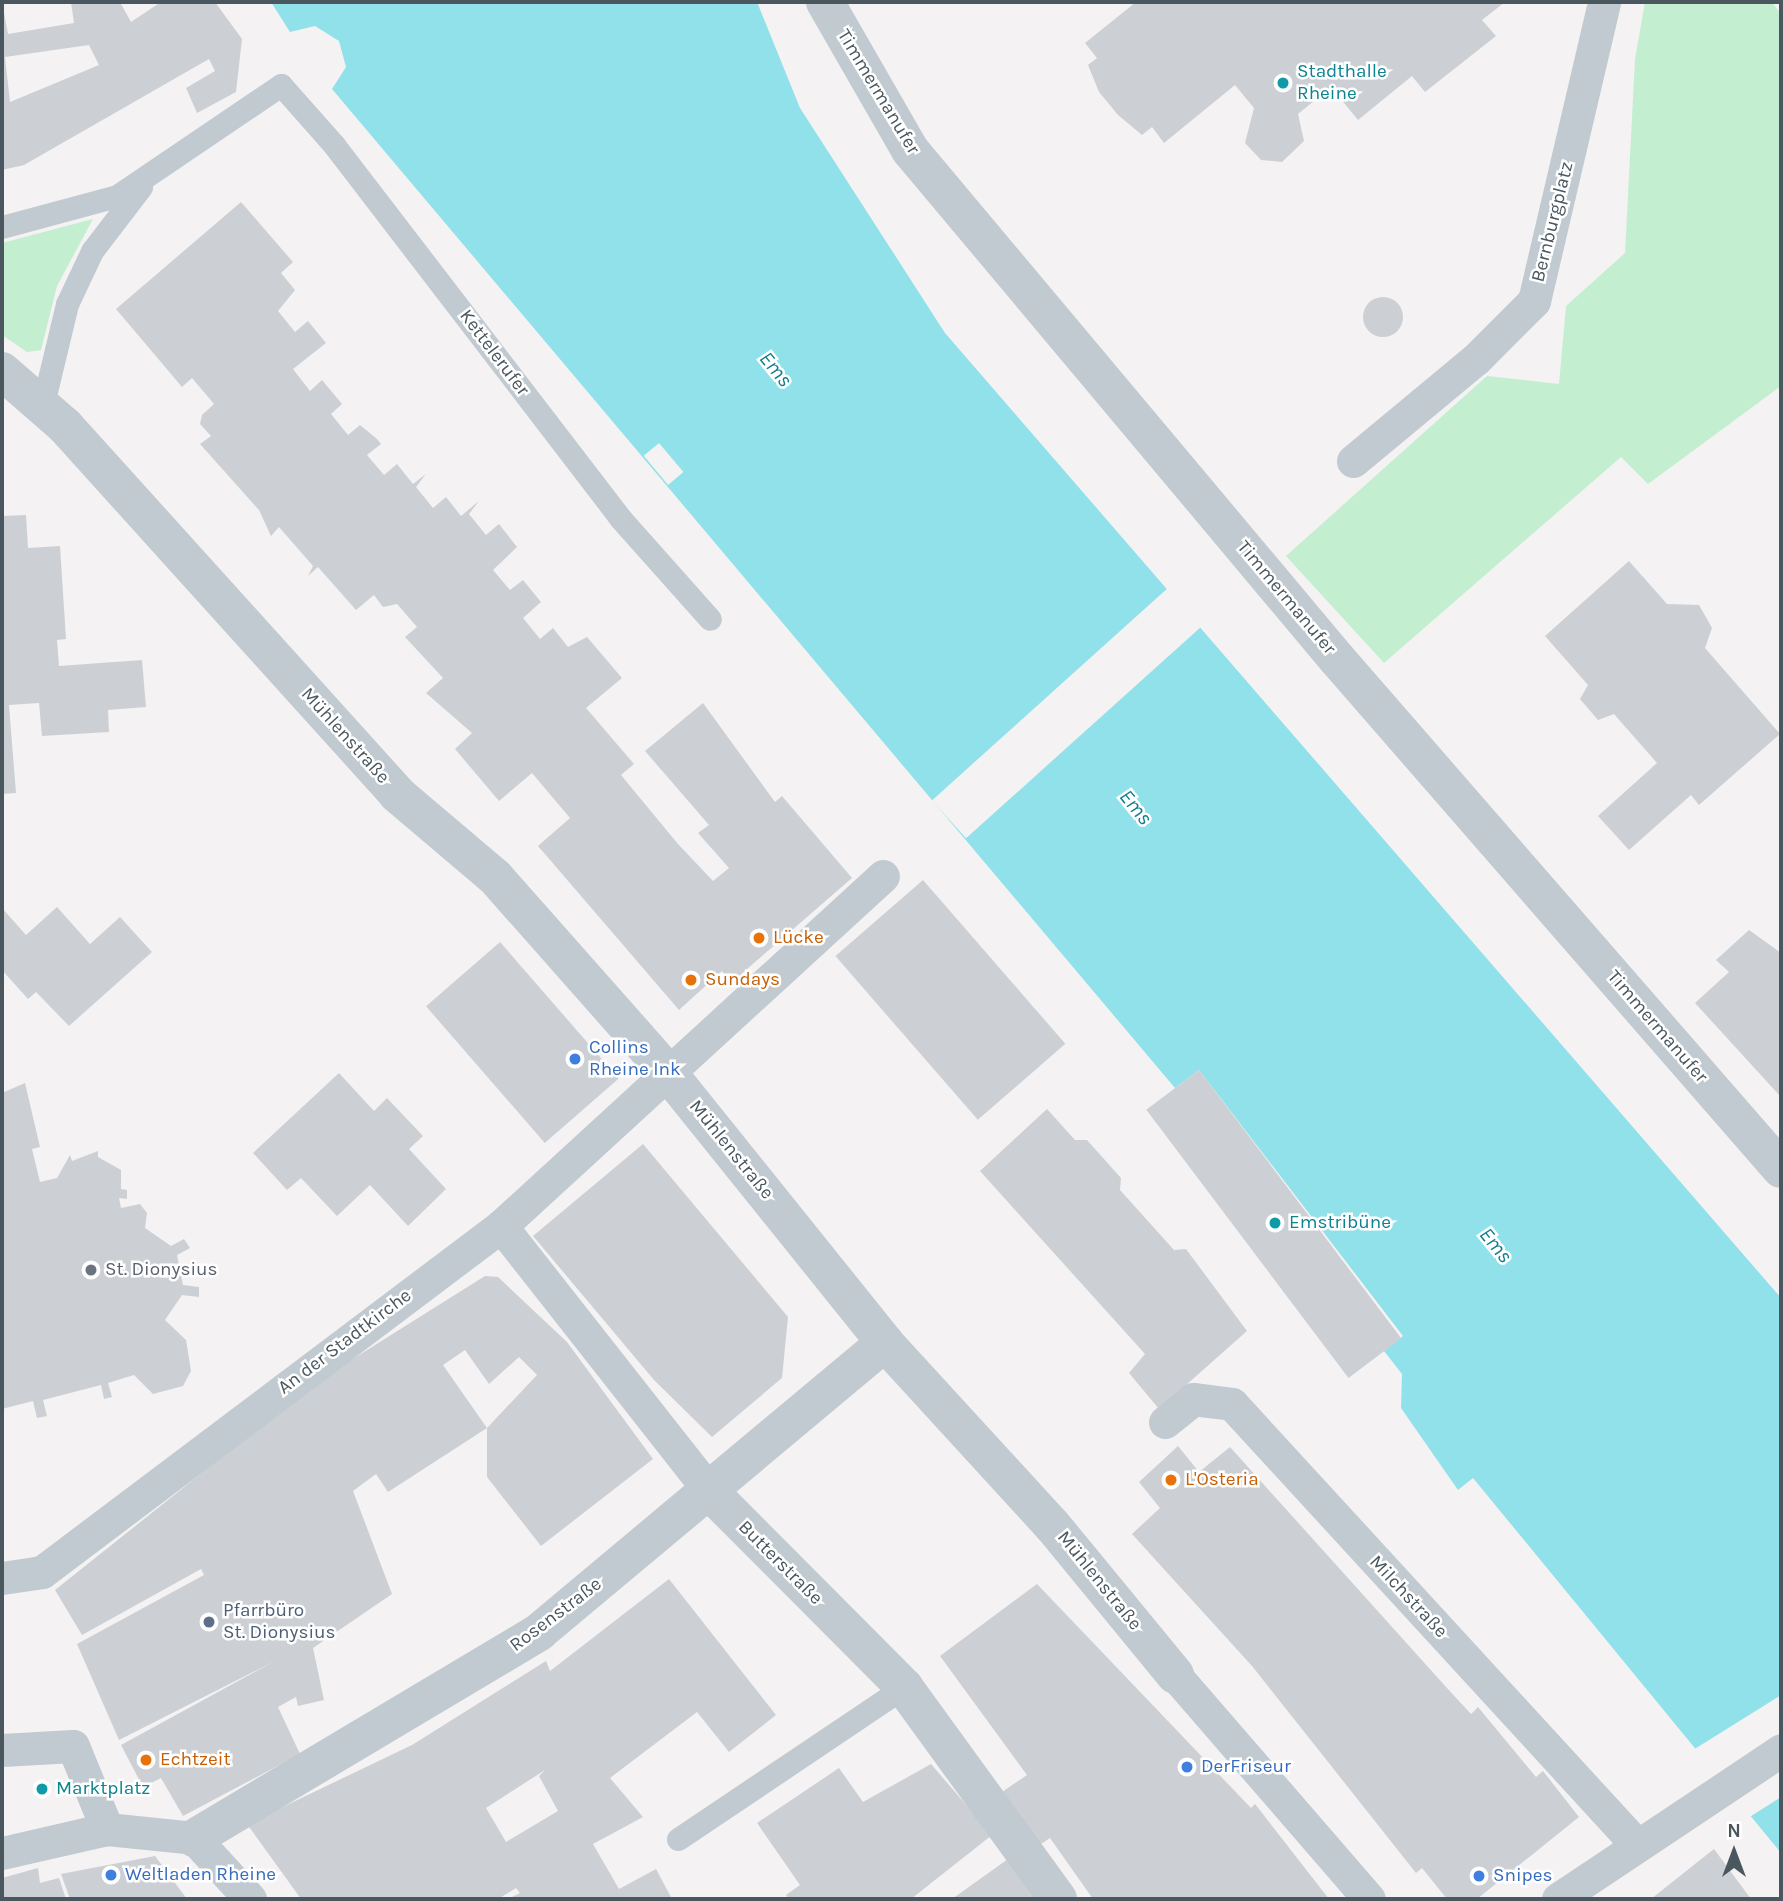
<!DOCTYPE html>
<meta charset="utf-8">
<style>
body{margin:0}
#map{position:relative;width:1783px;height:1901px;overflow:hidden;background:#f4f2f2;font-family:Karla,sans-serif}
div>[style]{position:absolute}
[style*='--x']{left:calc(var(--x)*1px);top:calc(var(--y)*1px);width:calc(var(--w)*1px);rotate:calc(var(--a)*1deg)}
.green>*{inset:0;background:#c3efd0}
.water>*{inset:0;background:#91e1eb}
.pier>*{inset:0;background:#f4f2f2;transform-origin:0 0}
.building>*{inset:0;background:#ccd0d4;transform-origin:0 0}
.round{border-radius:50%}
.service>*{height:23px;margin:-11.5px;padding:0 11.5px;transform-origin:11.5px;border-radius:11.5px;background:#c0cad0}
.pedestrian>*{height:33px;margin:-16.5px;padding:0 16.5px;transform-origin:16.5px;border-radius:16.5px;background:#c0cad0}
.minor>*{height:38px;margin:-19px;padding:0 19px;transform-origin:19px;border-radius:19px;background:#c0cad0}
.dots>*{width:19px;height:19px;translate:-50% -50%;box-sizing:border-box;border:4px solid #fff;border-radius:50%}
span{translate:-50% -50%;white-space:nowrap;text-align:center;line-height:1.15;-webkit-text-stroke:5px #fff;paint-order:stroke}
.culture-label{font-size:19px;color:#0d838f}
.left{translate:0 -50%;text-align:left}
.street-label{font-size:19px;color:#4a575f}
.food-label{font-size:19px;color:#c56008}
.shop-label{font-size:19px;color:#366cbe}
.worship-label{font-size:19px;color:#5b616d}
.service-label{font-size:19px;color:#4e5e75}
.water-label{font-size:21px;color:#107f8d;font-style:italic}
.frame{position:absolute;inset:0;border:4px solid #4a575f;pointer-events:none}
.north{position:absolute;left:1699px;top:1817px;width:70px;height:70px;-webkit-text-stroke:5px #fff;paint-order:stroke;rotate:0deg;font-size:19px;font-weight:700;line-height:28px;text-align:center;color:#4a575f}
.north::after{content:'';display:block;margin:auto;width:24px;height:32px;background:#4a575f;clip-path:polygon(50% 0,100% 100%,50% 72%,0 100%)}
</style>
<div id="map">
<div class="green">
<i style="clip-path:polygon(1645px 2px,1772px 2px,1781px 14px,1781px 386px,1648px 484px,1621px 457px,1384px 663px,1286px 556px,1487px 376px,1559px 384px,1566px 306px,1625px 253px,1635px 59px)"></i>
<i style="clip-path:polygon(93px 219px,57px 286px,41px 350px,27px 352px,2px 335px,2px 243px)"></i>
</div>
<div class="water">
<i style="clip-path:polygon(271px 2px,757px 2px,800px 108px,945px 333px,1781px 1298px,1781px 1853px,1473px 1478px,1458px 1490px,1401px 1408px,1402px 1374px,1384px 1351px,1403px 1336px,1199px 1070px,1175px 1088px,332px 89px,346px 67px,339px 41px,315px 26px,290px 32px)"></i>
</div>
<div class="pier">
<i style="left:659px;top:443px;width:38px;height:20px;rotate:50deg"></i>
<i style="left:1169px;top:587px;width:51px;height:319px;rotate:48deg"></i>
<i style="clip-path:polygon(1781px 1695px,1781px 1797px,1748px 1818px,1693px 1750px)"></i>
</div>
<div class="building">
<i style="clip-path:polygon(evenodd,2px 2px,8px 34px,74px 23px,71px 2px,120px 2px,131px 22px,161px 2px,215px 2px,242px 39px,236px 92px,197px 113px,186px 88px,215px 71px,209px 59px,24px 165px,2px 170px,2px 2px,89px 45px,99px 65px,10px 102px,5px 57px,89px 45px)"></i>
<i style="clip-path:polygon(1136px 2px,1505px 2px,1482px 20px,1496px 36px,1425px 92px,1412px 76px,1358px 120px,1331px 87px,1298px 114px,1304px 141px,1282px 162px,1261px 160px,1245px 143px,1254px 108px,1235px 85px,1164px 143px,1152px 127px,1142px 135px,1118px 115px,1099px 92px,1088px 65px,1097px 58px,1085px 43px)"></i>
<i style="clip-path:polygon(241px 202px,293px 262px,281px 273px,295px 290px,278px 311px,295px 332px,308px 321px,326px 343px,293px 369px,310px 391px,322px 380px,342px 404px,331px 414px,348px 435px,360px 425px,377px 439px,381px 444px,367px 455px,384px 475px,397px 464px,413px 484px,426px 474px,416px 487px,433px 508px,446px 497px,461px 516px,479px 501px,469px 514px,486px 535px,499px 524px,517px 547px,493px 570px,510px 590px,523px 580px,541px 602px,523px 618px,540px 639px,553px 628px,568px 647px,587px 637px,622px 678px,586px 708px,634px 764px,621px 775px,678px 844px,713px 881px,729px 868px,698px 833px,709px 825px,645px 751px,703px 703px,775px 802px,782px 796px,852px 878px,731px 983px,722px 971px,679px 1010px,538px 846px,570px 818px,532px 773px,499px 801px,455px 749px,472px 733px,426px 693px,443px 678px,405px 637px,417px 627px,397px 604px,383px 607px,374px 595px,356px 610px,318px 567px,308px 576px,313px 566px,279px 527px,271px 536px,259px 510px,200px 444px,211px 436px,200px 424px,202px 415px,214px 404px,192px 378px,182px 387px,116px 309px)"></i>
<i class="round" style="left:1363px;top:297px;width:40px;height:40px"></i>
<i style="clip-path:polygon(26px 515px,28px 548px,60px 546px,66px 639px,57px 640px,59px 666px,142px 660px,146px 707px,108px 710px,109px 732px,42px 736px,39px 703px,9px 705px,16px 793px,2px 794px,2px 516px)"></i>
<i style="clip-path:polygon(1629px 561px,1667px 604px,1699px 605px,1712px 628px,1705px 648px,1780px 734px,1699px 805px,1691px 795px,1629px 850px,1598px 816px,1657px 763px,1614px 714px,1598px 720px,1580px 699px,1588px 685px,1545px 636px)"></i>
<i style="left:923px;top:880px;width:217px;height:116px;rotate:49deg"></i>
<i style="clip-path:polygon(57px 907px,90px 944px,120px 917px,152px 952px,69px 1026px,36px 992px,28px 999px,2px 970px,2px 908px,26px 935px)"></i>
<i style="clip-path:polygon(1749px 930px,1781px 953px,1781px 1097px,1695px 1003px,1729px 972px,1716px 960px)"></i>
<i style="left:500px;top:942px;width:181px;height:98px;rotate:49deg"></i>
<i style="left:1199px;top:1070px;width:336px;height:66px;rotate:53deg"></i>
<i style="clip-path:polygon(339px 1073px,374px 1111px,387px 1098px,423px 1136px,409px 1149px,446px 1189px,408px 1226px,370px 1185px,337px 1216px,301px 1178px,287px 1190px,253px 1153px)"></i>
<i style="clip-path:polygon(25px 1083px,40px 1147px,32px 1149px,40px 1182px,57px 1178px,70px 1155px,72px 1161px,98px 1151px,98px 1157px,121px 1170px,121px 1189px,127px 1190px,127px 1199px,119px 1198px,121px 1208px,140px 1204px,147px 1213px,145px 1228px,171px 1246px,184px 1239px,190px 1248px,177px 1255px,183px 1285px,199px 1287px,199px 1297px,182px 1295px,165px 1320px,186px 1340px,191px 1371px,183px 1386px,153px 1394px,134px 1375px,108px 1383px,112px 1397px,104px 1399px,101px 1385px,43px 1400px,47px 1416px,37px 1418px,33px 1401px,2px 1409px,2px 1093px)"></i>
<i style="clip-path:polygon(1047px 1109px,1075px 1140px,1087px 1140px,1121px 1178px,1120px 1190px,1174px 1250px,1186px 1249px,1247px 1331px,1159px 1409px,1129px 1373px,1145px 1354px,980px 1171px)"></i>
<i style="clip-path:polygon(643px 1144px,788px 1317px,782px 1378px,712px 1437px,654px 1380px,533px 1236px)"></i>
<i style="clip-path:polygon(485px 1276px,498px 1277px,567px 1342px,653px 1459px,541px 1546px,487px 1477px,487px 1428px,537px 1375px,519px 1357px,489px 1384px,465px 1350px,443px 1365px,487px 1428px,388px 1492px,376px 1474px,353px 1491px,392px 1594px,313px 1648px,324px 1700px,298px 1706px,296px 1697px,278px 1707px,300px 1754px,183px 1816px,161px 1778px,143px 1787px,121px 1745px,275px 1661px,119px 1740px,77px 1644px,204px 1575px,201px 1569px,82px 1635px,55px 1590px,316px 1382px)"></i>
<i style="clip-path:polygon(1178px 1446px,1199px 1472px,1230px 1447px,1447px 1688px,1471px 1714px,1478px 1707px,1536px 1777px,1543px 1771px,1579px 1817px,1477px 1899px,1447px 1899px,1422px 1868px,1416px 1873px,1252px 1666px,1132px 1534px,1160px 1508px,1139px 1482px)"></i>
<i style="clip-path:polygon(evenodd,669px 1579px,776px 1715px,729px 1752px,697px 1712px,610px 1778px,643px 1817px,593px 1844px,619px 1889px,656px 1869px,672px 1899px,508px 1899px,520px 1893px,516px 1888px,498px 1899px,301px 1899px,247px 1824px,412px 1745px,546px 1661px,550px 1671px,669px 1579px,545px 1770px,539px 1776px,558px 1811px,506px 1842px,486px 1808px,545px 1770px)"></i>
<i style="clip-path:polygon(1037px 1584px,1251px 1808px,1255px 1804px,1329px 1899px,1093px 1899px,1050px 1838px,1041px 1844px,1002px 1792px,1027px 1775px,940px 1656px)"></i>
<i style="clip-path:polygon(931px 1764px,992px 1835px,911px 1899px,789px 1899px,786px 1895px,800px 1885px,757px 1823px,839px 1768px,863px 1802px)"></i>
<i style="clip-path:polygon(1714px 1849px,1751px 1899px,1651px 1899px,1695px 1864px)"></i>
<i style="clip-path:polygon(155px 1856px,187px 1899px,70px 1899px,61px 1874px)"></i>
<i style="clip-path:polygon(1008px 1859px,1038px 1899px,952px 1899px)"></i>
<i style="clip-path:polygon(38px 1868px,40px 1883px,59px 1878px,66px 1899px,2px 1899px,2px 1878px)"></i>
</div>
<div class="service">
<i style="--x:2;--y:227;--w:119;--a:-15.1"></i>
<i style="--x:117;--y:196;--w:198;--a:-34.1"></i>
<i style="--x:281;--y:85;--w:80;--a:48.5"></i>
<i style="--x:334;--y:145;--w:470;--a:52.5"></i>
<i style="--x:620;--y:518;--w:135;--a:48.3"></i>
<i style="--x:43;--y:404;--w:103;--a:-76.5"></i>
<i style="--x:67;--y:304;--w:59;--a:-64.7"></i>
<i style="--x:92;--y:251;--w:81;--a:-52.6"></i>
<i style="--x:678;--y:1839;--w:272;--a:-33.9"></i>
</div>
<div class="pedestrian">
<i style="--x:1353;--y:461;--w:160;--a:-39.7"></i>
<i style="--x:1476;--y:359;--w:82;--a:-45"></i>
<i style="--x:1534;--y:301;--w:307;--a:-76.8"></i>
<i style="--x:501;--y:1226;--w:340;--a:51.8"></i>
<i style="--x:1165;--y:1422;--w:36;--a:-39"></i>
<i style="--x:1193;--y:1399;--w:39;--a:7"></i>
<i style="--x:1232;--y:1404;--w:597;--a:47.44"></i>
<i style="--x:2;--y:1578;--w:40;--a:-8.5"></i>
<i style="--x:42;--y:1572;--w:575;--a:-37.01"></i>
<i style="--x:501;--y:1226;--w:518;--a:-42.5"></i>
<i style="--x:1175;--y:1675;--w:296;--a:49.1"></i>
<i style="--x:2;--y:1750;--w:71;--a:-3.2"></i>
<i style="--x:73;--y:1746;--w:90;--a:67.7"></i>
<i style="--x:2;--y:1853;--w:108;--a:-12.9"></i>
<i style="--x:107;--y:1829;--w:87;--a:5.9"></i>
<i style="--x:194;--y:1838;--w:83;--a:47.4"></i>
<i style="--x:1558;--y:1899;--w:268;--a:-33.7"></i>
</div>
<div class="minor">
<i style="--x:825;--y:2;--w:171;--a:60.1"></i>
<i style="--x:910;--y:150;--w:664;--a:50.01"></i>
<i style="--x:1337;--y:659;--w:676;--a:48.96"></i>
<i style="--x:2;--y:371;--w:84;--a:41.1"></i>
<i style="--x:65;--y:426;--w:496;--a:47.9"></i>
<i style="--x:397;--y:794;--w:128;--a:40.3"></i>
<i style="--x:495;--y:877;--w:263;--a:48.5"></i>
<i style="--x:669;--y:1074;--w:345;--a:51.2"></i>
<i style="--x:885;--y:1343;--w:247;--a:47.5"></i>
<i style="--x:1052;--y:1525;--w:194;--a:50.6"></i>
<i style="--x:711;--y:1493;--w:274;--a:45.1"></i>
<i style="--x:904;--y:1687;--w:262;--a:54"></i>
<i style="--x:194;--y:1838;--w:402;--a:-30.8"></i>
<i style="--x:539;--y:1632;--w:451;--a:-39.9"></i>
</div>
<div class="dots">
<i style="left:1283px;top:83px;background:#0f9aa8"></i>
<i style="left:759px;top:938px;background:#e8710a"></i>
<i style="left:691px;top:980px;background:#e8710a"></i>
<i style="left:575px;top:1059px;background:#3f7fe0"></i>
<i style="left:1275px;top:1223px;background:#0f9aa8"></i>
<i style="left:91px;top:1270px;background:#6b7280"></i>
<i style="left:1171px;top:1480px;background:#e8710a"></i>
<i style="left:209px;top:1622px;background:#5c6f8a"></i>
<i style="left:146px;top:1760px;background:#e8710a"></i>
<i style="left:1187px;top:1767px;background:#3f7fe0"></i>
<i style="left:42px;top:1789px;background:#0f9aa8"></i>
<i style="left:111px;top:1875px;background:#3f7fe0"></i>
<i style="left:1479px;top:1876px;background:#3f7fe0"></i>
</div>
<div class="culture-label">
<span class="left" style="left:1297px;top:83px">Stadthalle<br>Rheine</span>
<span class="left" style="left:1289px;top:1223px">Emstribüne</span>
<span class="left" style="left:56px;top:1789px">Marktplatz</span>
</div>
<div class="street-label">
<span style="left:878px;top:92px;rotate:59deg">Timmermanufer</span>
<span style="left:1553px;top:222px;rotate:-76deg">Bernburgplatz</span>
<span style="left:494px;top:353px;rotate:53deg">Kettelerufer</span>
<span style="left:1286px;top:598px;rotate:50deg">Timmermanufer</span>
<span style="left:345px;top:736px;rotate:48deg">Mühlenstraße</span>
<span style="left:1657px;top:1027px;rotate:49deg">Timmermanufer</span>
<span style="left:731px;top:1150px;rotate:51deg">Mühlenstraße</span>
<span style="left:345px;top:1342px;rotate:-37deg">An der Stadtkirche</span>
<span style="left:780px;top:1563px;rotate:45deg">Butterstraße</span>
<span style="left:1099px;top:1581px;rotate:51deg">Mühlenstraße</span>
<span style="left:1408px;top:1597px;rotate:47deg">Milchstraße</span>
<span style="left:556px;top:1615px;rotate:-37deg">Rosenstraße</span>
</div>
<div class="food-label">
<span class="left" style="left:773px;top:938px">Lücke</span>
<span class="left" style="left:705px;top:980px">Sundays</span>
<span class="left" style="left:1185px;top:1480px">L'Osteria</span>
<span class="left" style="left:160px;top:1760px">Echtzeit</span>
</div>
<div class="shop-label">
<span class="left" style="left:589px;top:1059px">Collins<br>Rheine Ink</span>
<span class="left" style="left:1201px;top:1767px">DerFriseur</span>
<span class="left" style="left:125px;top:1875px">Weltladen Rheine</span>
<span class="left" style="left:1493px;top:1876px">Snipes</span>
</div>
<div class="worship-label">
<span class="left" style="left:105px;top:1270px">St. Dionysius</span>
</div>
<div class="service-label">
<span class="left" style="left:223px;top:1622px">Pfarrbüro<br>St. Dionysius</span>
</div>
<div class="water-label">
<span style="left:776px;top:369px;rotate:51deg">Ems</span>
<span style="left:1136px;top:807px;rotate:51deg">Ems</span>
<span style="left:1496px;top:1245px;rotate:51deg">Ems</span>
</div>
<div class="frame"></div>
<div class="north">N</div>
</div>
